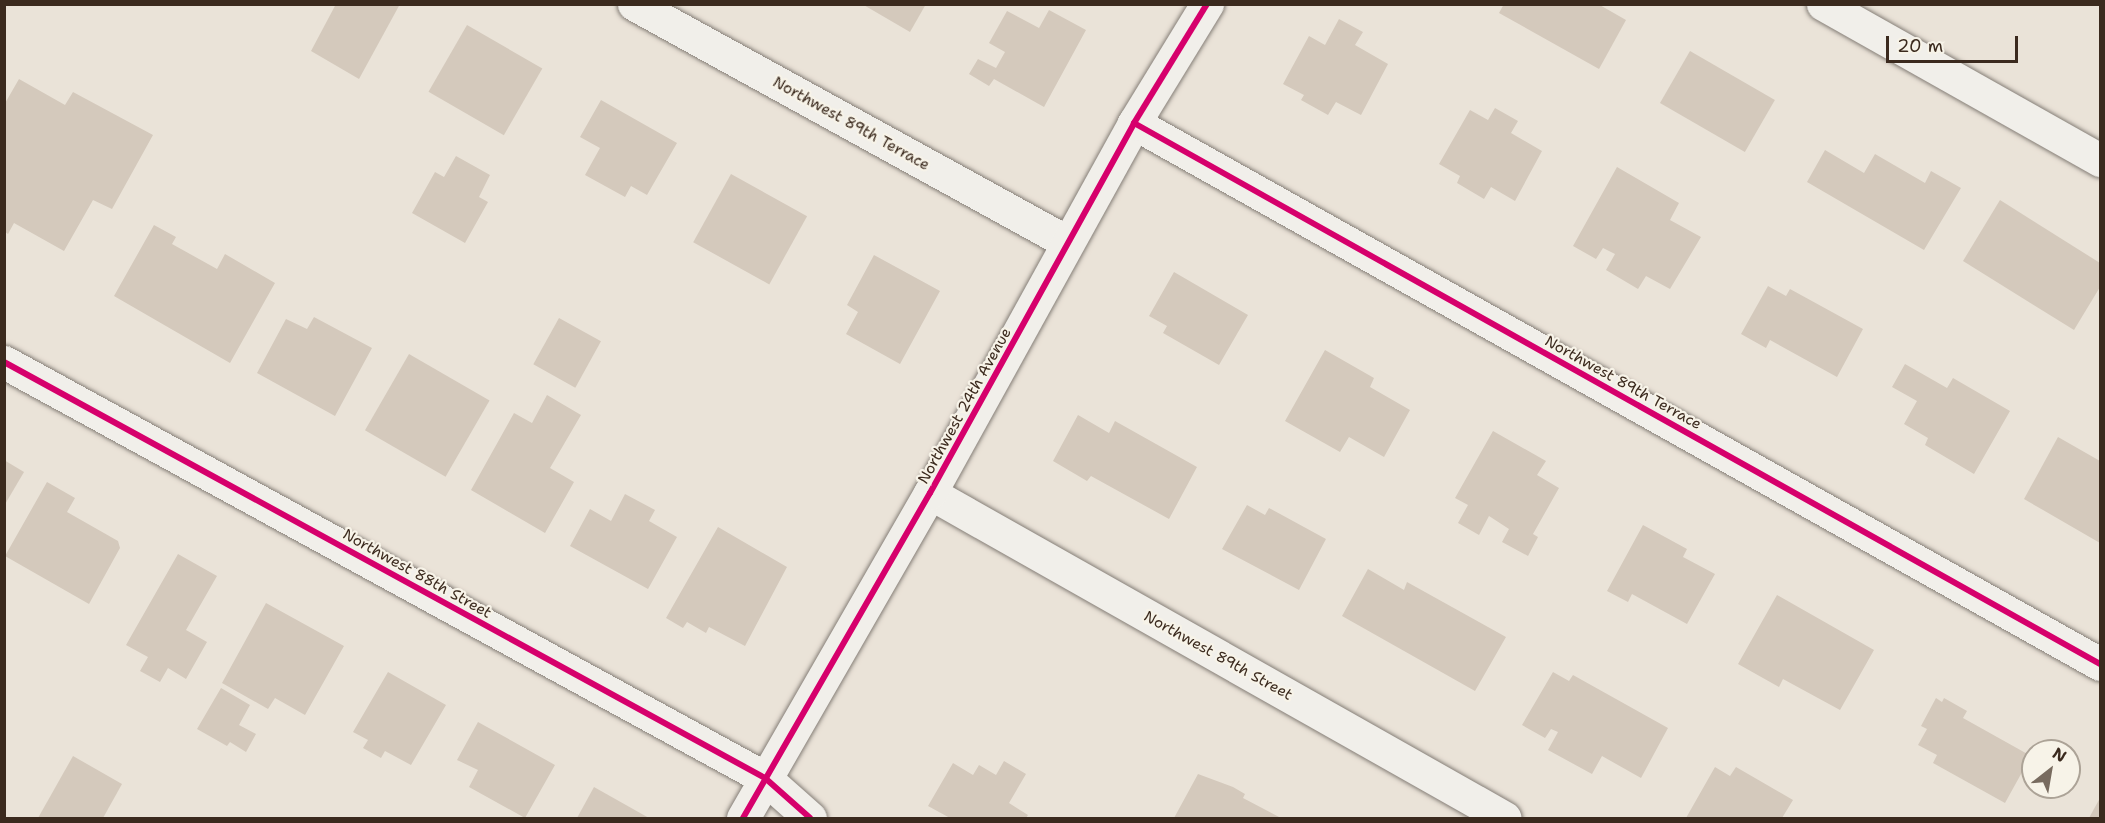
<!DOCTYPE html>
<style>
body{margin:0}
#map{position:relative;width:2105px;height:823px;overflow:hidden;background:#eae3d8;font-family:"Shantell Sans",sans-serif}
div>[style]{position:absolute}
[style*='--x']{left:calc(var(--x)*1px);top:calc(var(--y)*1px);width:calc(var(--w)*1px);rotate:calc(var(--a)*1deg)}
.building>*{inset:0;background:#d4c9bc;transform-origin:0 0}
.roads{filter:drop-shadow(0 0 2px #857e77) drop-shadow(0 0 2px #857e77)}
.minor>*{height:33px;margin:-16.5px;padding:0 16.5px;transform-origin:16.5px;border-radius:16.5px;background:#f1efea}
.cycleway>*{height:6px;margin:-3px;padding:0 3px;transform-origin:3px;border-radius:3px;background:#d6006c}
span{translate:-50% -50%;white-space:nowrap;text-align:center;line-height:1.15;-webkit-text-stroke:4.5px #f7f3e8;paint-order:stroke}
.street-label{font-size:15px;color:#3b2a1e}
.frame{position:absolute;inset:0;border:6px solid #3b2a1e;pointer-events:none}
.north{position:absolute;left:2021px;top:739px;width:60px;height:60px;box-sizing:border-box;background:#f7f3e8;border:2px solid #aca397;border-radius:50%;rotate:31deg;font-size:16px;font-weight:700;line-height:24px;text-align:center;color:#3b2a1e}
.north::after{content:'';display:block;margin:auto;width:21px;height:27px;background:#786b5f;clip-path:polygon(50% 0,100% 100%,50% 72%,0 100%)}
.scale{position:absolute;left:1886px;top:36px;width:132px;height:27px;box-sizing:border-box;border:3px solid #3b2a1e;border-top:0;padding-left:8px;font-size:18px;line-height:21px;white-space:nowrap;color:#3b2a1e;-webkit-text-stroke:4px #f7f3e8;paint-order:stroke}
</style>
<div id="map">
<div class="building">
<i style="clip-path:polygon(336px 4px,400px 4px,359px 79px,311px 51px)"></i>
<i style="clip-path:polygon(862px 4px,926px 4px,910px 32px)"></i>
<i style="clip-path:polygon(1504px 4px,1598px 4px,1626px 20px,1599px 69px,1499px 13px)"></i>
<i style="clip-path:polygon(1049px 10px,1086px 30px,1044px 107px,994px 79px,989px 86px,969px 74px,978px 59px,996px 68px,1005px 52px,989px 43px,1007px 11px,1039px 28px)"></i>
<i style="clip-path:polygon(1339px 19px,1363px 32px,1355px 45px,1388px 64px,1361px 115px,1336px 102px,1328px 115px,1301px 100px,1304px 95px,1283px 84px,1309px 36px,1325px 45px)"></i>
<i style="left:467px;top:25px;width:87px;height:77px;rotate:30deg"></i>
<i style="left:1690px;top:51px;width:98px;height:60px;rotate:30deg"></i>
<i style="clip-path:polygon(19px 79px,65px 105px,73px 92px,153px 135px,112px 209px,93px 200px,64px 251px,14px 223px,8px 234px,4px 231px,4px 105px)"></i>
<i style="clip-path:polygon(601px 100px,677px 143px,647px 195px,631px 186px,625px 197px,585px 175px,600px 148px,580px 137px)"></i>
<i style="clip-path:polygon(1495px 108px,1518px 121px,1511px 133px,1542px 151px,1515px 201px,1491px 187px,1484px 199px,1457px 183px,1460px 176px,1439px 164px,1470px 110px,1488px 120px)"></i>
<i style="clip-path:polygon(1825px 150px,1864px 173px,1875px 154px,1925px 183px,1931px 171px,1961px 188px,1924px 250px,1807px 182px)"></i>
<i style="clip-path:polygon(456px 156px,490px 175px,479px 197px,488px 202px,465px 243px,412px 213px,435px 172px,444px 177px)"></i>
<i style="clip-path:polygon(1617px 167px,1679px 203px,1670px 220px,1701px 237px,1670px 289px,1646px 276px,1638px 289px,1606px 270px,1615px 254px,1603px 248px,1596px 259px,1573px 246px)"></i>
<i style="left:731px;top:174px;width:87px;height:78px;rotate:29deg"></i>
<i style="clip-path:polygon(2000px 200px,2100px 263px,2100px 287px,2074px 330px,1963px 261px)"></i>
<i style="clip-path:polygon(154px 225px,176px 237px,172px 244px,217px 269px,225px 254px,275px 283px,230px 363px,114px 296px)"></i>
<i style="clip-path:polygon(874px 255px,940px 291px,900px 364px,846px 334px,858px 312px,847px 305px)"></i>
<i style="clip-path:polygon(1174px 272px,1248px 315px,1219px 365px,1163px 333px,1167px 326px,1149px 316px)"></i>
<i style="clip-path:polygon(1768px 286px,1786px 296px,1790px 289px,1863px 329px,1837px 377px,1770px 340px,1766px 348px,1741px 334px)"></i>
<i style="clip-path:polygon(314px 317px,372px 348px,335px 416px,257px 373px,286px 319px,307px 329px)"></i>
<i style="left:559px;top:318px;width:48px;height:53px;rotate:29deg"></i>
<i style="clip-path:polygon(1325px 350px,1374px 378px,1370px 387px,1410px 410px,1384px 457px,1349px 437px,1340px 452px,1285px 421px)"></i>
<i style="left:409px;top:354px;width:93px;height:88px;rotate:30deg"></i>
<i style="clip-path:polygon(1905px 364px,1947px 388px,1953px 378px,2010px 411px,1974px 474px,1925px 445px,1928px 438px,1904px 424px,1917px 401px,1892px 387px)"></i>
<i style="clip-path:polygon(547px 395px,581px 415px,550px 468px,574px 482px,545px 533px,471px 490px,514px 413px,532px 423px)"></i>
<i style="clip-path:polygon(1078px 415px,1109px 433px,1115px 421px,1197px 467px,1169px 519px,1091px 476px,1087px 481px,1053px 461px)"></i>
<i style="clip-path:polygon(1493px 431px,1546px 461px,1537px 475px,1559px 488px,1533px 534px,1538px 537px,1528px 556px,1502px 542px,1509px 529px,1489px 516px,1479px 535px,1458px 523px,1468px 505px,1455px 498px)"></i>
<i style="clip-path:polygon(2058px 437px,2100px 461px,2100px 543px,2024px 499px)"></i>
<i style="clip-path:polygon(4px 460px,24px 472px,4px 506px)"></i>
<i style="clip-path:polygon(47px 482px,75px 498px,67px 512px,118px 541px,120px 548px,89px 604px,5px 556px)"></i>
<i style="clip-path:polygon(625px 494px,655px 510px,649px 521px,677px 537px,648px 589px,570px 546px,590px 509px,611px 521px)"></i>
<i style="clip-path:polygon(1247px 505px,1265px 515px,1269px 508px,1326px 539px,1299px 590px,1222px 549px)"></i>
<i style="clip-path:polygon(1643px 525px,1687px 549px,1683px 557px,1715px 574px,1687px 624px,1632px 594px,1628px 602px,1607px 591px)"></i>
<i style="clip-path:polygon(718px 527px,787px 567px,745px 646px,709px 627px,706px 633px,687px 622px,683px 628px,666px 618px)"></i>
<i style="clip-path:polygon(178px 554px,217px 576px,186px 630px,207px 642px,186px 679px,168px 668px,160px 682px,140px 671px,148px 657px,126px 645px)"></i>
<i style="clip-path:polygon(1368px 569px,1404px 590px,1407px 582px,1506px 637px,1475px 691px,1342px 616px)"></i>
<i style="clip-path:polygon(1777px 595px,1874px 650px,1840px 710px,1783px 679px,1779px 687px,1738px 664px)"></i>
<i style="clip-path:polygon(266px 603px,344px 646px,305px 715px,275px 698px,268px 709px,222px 683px)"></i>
<i style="clip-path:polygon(388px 672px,446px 705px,411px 765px,385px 751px,381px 758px,363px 748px,368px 740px,353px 732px)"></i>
<i style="clip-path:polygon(1553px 672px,1569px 681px,1573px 675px,1668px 728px,1641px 778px,1602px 756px,1592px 774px,1548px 750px,1558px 732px,1551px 729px,1545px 738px,1522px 725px)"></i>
<i style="clip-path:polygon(221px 688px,250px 705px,239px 725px,256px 734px,246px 752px,230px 742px,227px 746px,197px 729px)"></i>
<i style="clip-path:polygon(1936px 698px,1942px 702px,1944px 698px,1967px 711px,1963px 718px,2031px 756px,2005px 803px,1933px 763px,1937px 755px,1918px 745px,1927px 729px,1921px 726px)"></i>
<i style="clip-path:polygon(478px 722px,555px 765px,525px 818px,469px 787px,478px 770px,457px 760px)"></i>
<i style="clip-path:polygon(73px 756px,122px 784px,103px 818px,38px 818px)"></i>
<i style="clip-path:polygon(1004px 761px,1026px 774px,1009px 803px,1028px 815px,1026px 818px,950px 818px,928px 806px,953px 763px,973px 775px,979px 765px,996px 775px)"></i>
<i style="clip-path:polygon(1715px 767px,1730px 776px,1736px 767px,1793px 800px,1782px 818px,1686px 818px)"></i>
<i style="clip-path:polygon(1198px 774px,1233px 787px,1245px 794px,1243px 798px,1281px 818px,1174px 818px)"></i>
<i style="clip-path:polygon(594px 787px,649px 818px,577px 818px)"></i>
<i style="clip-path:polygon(2100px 798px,2100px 818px,2089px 818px)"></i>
</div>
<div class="roads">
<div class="minor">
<i style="--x:634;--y:4;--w:495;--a:28.8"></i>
<i style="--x:1823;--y:4;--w:318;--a:29.4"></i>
<i style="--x:1134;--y:123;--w:1107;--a:29.25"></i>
<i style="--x:4;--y:362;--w:867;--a:28.66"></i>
<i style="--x:765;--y:778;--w:60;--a:41.6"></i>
<i style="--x:930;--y:493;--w:660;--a:29.48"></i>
<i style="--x:743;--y:818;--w:375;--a:-60.1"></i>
<i style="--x:930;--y:493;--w:423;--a:-61.1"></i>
<i style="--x:1134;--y:123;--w:140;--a:-58.5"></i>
</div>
</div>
<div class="cycleway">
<i style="--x:1134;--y:123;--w:1107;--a:29.25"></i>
<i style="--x:4;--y:362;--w:867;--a:28.66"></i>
<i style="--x:765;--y:778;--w:60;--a:41.6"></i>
<i style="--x:743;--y:818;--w:375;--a:-60.1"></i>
<i style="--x:930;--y:493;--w:423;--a:-61.1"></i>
<i style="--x:1134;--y:123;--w:140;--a:-58.5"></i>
</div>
<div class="street-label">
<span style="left:851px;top:124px;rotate:29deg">Northwest 89th Terrace</span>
<span style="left:1623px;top:383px;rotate:29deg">Northwest 89th Terrace</span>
<span style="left:965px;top:406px;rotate:-61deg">Northwest 24th Avenue</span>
<span style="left:417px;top:574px;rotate:29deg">Northwest 88th Street</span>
<span style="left:1218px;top:656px;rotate:29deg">Northwest 89th Street</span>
</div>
<div class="frame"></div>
<div class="north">N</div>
<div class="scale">20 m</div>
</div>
